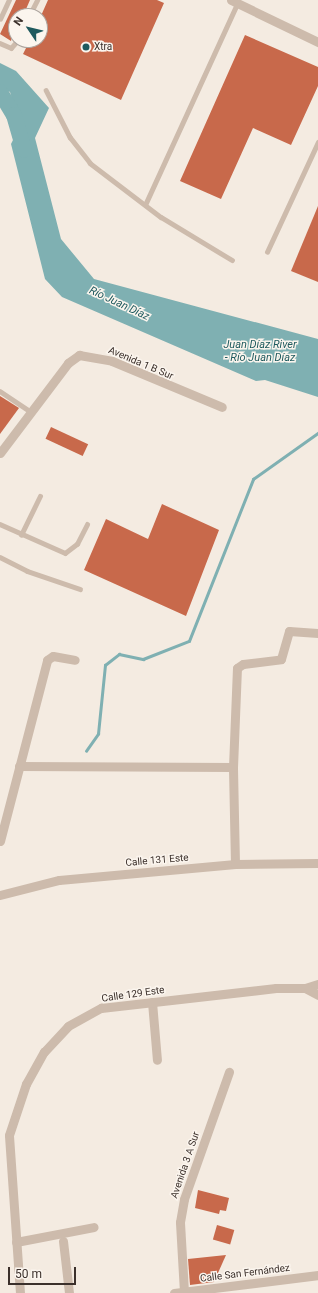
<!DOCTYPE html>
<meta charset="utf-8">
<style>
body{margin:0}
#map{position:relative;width:318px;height:1293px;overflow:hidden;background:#f4ebe1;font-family:Roboto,sans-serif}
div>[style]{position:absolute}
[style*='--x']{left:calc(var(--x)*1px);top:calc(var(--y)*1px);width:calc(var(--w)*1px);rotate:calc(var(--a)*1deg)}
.water>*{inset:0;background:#7fb0b2}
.stream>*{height:2.5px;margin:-1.25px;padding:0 1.25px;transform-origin:1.25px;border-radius:1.25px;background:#7fb0b2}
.river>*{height:16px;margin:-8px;padding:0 8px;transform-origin:8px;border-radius:8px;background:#7fb0b2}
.building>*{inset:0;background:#c8694b;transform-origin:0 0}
.service>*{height:4.5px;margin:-2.25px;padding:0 2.25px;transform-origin:2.25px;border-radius:2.25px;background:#cdbbac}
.minor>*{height:9px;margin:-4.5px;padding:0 4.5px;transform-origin:4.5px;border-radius:4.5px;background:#cdbbac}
.dots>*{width:11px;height:11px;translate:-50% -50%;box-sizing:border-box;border:2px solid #fbf5ee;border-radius:50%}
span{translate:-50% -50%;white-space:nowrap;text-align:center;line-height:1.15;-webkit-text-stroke:3px #fbf5ee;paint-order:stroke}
.poi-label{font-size:10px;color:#3b302b}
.left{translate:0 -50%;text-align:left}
.street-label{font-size:10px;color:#3b302b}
.water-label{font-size:11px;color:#1f5a5e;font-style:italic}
.north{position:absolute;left:8px;top:8px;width:40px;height:40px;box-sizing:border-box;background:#fbf5ee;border:1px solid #aea6a0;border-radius:50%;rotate:305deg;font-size:11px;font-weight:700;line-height:16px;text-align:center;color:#3b302b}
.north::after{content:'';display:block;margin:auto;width:14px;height:18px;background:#1f5a5e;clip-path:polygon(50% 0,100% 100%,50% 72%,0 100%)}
.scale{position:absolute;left:8px;top:1267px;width:68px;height:18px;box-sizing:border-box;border:2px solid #3b302b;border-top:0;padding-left:5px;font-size:12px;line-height:14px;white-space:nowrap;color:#3b302b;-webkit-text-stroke:3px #fbf5ee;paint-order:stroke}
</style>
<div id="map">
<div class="water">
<i style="clip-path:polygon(0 63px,16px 71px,49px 108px,35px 138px,61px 239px,94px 279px,318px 339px,318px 397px,265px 380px,256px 381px,62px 297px,45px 279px,11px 144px,20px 126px,10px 92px,0 87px)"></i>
</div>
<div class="stream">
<i style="--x:86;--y:751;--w:21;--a:-55"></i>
<i style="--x:98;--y:734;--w:69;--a:-84.2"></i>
<i style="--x:105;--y:665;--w:18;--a:-38"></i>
<i style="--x:119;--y:654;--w:25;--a:12"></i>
<i style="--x:143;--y:659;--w:49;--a:-21.4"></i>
<i style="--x:189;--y:641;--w:174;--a:-68.4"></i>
<i style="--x:253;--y:479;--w:80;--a:-35.3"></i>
</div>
<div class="river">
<i style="--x:0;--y:92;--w:27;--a:59"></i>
<i style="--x:14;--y:115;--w:36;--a:74"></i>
</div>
<div class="building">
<i style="clip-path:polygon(16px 0,30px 0,23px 16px,16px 16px,11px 41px,0 34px)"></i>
<i style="clip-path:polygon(48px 0,157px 0,164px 3px,121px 100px,23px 54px,30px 40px,40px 40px,40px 18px)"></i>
<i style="clip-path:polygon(245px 35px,318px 67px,318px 86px,291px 145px,253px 128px,221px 199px,180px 181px)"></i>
<i style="clip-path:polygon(318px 206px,318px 282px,291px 271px)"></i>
<i style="clip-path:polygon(0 396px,19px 408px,0 434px)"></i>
<i style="left:51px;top:427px;width:41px;height:13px;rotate:25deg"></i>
<i style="clip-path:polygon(162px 504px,219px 530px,186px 616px,84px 570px,106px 519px,148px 539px)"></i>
<i style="clip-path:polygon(198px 1190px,229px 1198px,226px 1211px,220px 1210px,219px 1214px,195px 1208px)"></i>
<i style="left:217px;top:1225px;width:18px;height:15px;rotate:16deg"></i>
<i style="clip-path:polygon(226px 1255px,214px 1282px,190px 1285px,188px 1259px)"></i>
</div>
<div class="service">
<i style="--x:29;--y:16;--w:18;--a:-63"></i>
<i style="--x:0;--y:19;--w:21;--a:-65"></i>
<i style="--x:0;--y:43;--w:12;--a:24"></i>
<i style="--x:11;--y:48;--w:11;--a:-49"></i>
<i style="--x:46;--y:90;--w:53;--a:62.9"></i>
<i style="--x:70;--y:137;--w:33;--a:52"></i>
<i style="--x:90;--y:163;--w:89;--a:37.3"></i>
<i style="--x:161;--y:217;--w:83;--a:31.2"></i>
<i style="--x:145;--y:205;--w:223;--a:-65.4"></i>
<i style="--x:267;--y:252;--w:121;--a:-65.1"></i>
<i style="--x:0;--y:391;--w:37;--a:34"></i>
<i style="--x:0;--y:524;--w:71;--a:24"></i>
<i style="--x:65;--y:553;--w:15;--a:-37"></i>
<i style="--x:77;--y:544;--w:22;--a:-63"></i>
<i style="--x:21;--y:535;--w:43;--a:-64"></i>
<i style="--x:0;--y:557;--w:30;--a:27"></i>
<i style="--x:27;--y:571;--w:56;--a:18.8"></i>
</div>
<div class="minor">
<i style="--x:231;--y:0;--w:97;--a:25.8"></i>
<i style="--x:0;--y:453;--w:113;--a:-52.9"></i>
<i style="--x:68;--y:363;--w:14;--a:-36"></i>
<i style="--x:79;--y:355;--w:34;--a:10"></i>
<i style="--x:112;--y:361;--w:119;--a:22.7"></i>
<i style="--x:19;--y:766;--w:214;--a:0.3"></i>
<i style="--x:0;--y:841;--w:187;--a:-75.4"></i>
<i style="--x:47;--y:660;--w:7;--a:-34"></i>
<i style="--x:53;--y:656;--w:22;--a:10"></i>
<i style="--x:235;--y:864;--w:97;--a:-91.2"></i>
<i style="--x:233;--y:767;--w:99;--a:-87.7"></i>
<i style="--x:237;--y:668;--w:7;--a:-34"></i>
<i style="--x:243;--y:664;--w:38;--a:-7"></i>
<i style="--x:281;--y:659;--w:29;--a:-74"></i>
<i style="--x:289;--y:631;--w:29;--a:4"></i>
<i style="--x:0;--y:895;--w:61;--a:-14.3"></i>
<i style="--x:59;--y:880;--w:177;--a:-5.2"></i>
<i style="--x:235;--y:864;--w:83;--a:-0.7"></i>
<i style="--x:305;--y:988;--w:14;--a:-17"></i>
<i style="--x:152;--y:1002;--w:58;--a:85.1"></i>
<i style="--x:63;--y:1241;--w:52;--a:83.4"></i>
<i style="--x:16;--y:1242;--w:79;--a:-10.9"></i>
<i style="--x:184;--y:1292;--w:70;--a:-93.3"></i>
<i style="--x:180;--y:1222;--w:23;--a:-80"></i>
<i style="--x:184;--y:1199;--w:135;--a:-70.5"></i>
<i style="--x:20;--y:1293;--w:158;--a:-94"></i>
<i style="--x:9;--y:1135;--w:54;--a:-71.6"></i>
<i style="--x:26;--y:1084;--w:37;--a:-61"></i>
<i style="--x:44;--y:1052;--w:35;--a:-47"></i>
<i style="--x:68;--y:1026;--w:38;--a:-29"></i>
<i style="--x:101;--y:1008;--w:176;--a:-6.5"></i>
<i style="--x:276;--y:988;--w:29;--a:0"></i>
<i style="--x:305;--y:988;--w:15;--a:28"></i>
<i style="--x:174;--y:1293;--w:145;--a:-7.1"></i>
</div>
<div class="dots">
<i style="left:86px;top:47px;background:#1f5a5e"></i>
</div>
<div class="poi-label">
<span class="left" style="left:94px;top:47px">Xtra</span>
</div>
<div class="street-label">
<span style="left:141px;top:363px;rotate:23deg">Avenida 1 B Sur</span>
<span style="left:157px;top:860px;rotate:-5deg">Calle 131 Este</span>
<span style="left:133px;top:994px;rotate:-8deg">Calle 129 Este</span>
<span style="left:185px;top:1165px;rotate:-71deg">Avenida 3 A Sur</span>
<span style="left:245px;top:1273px;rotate:-7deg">Calle San Fernández</span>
</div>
<div class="water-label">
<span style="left:119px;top:304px;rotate:25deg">Río Juan Díaz</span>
<span style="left:260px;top:352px">Juan Díaz River<br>- Río Juan Díaz</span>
</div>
<div class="north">N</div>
<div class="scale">50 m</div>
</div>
